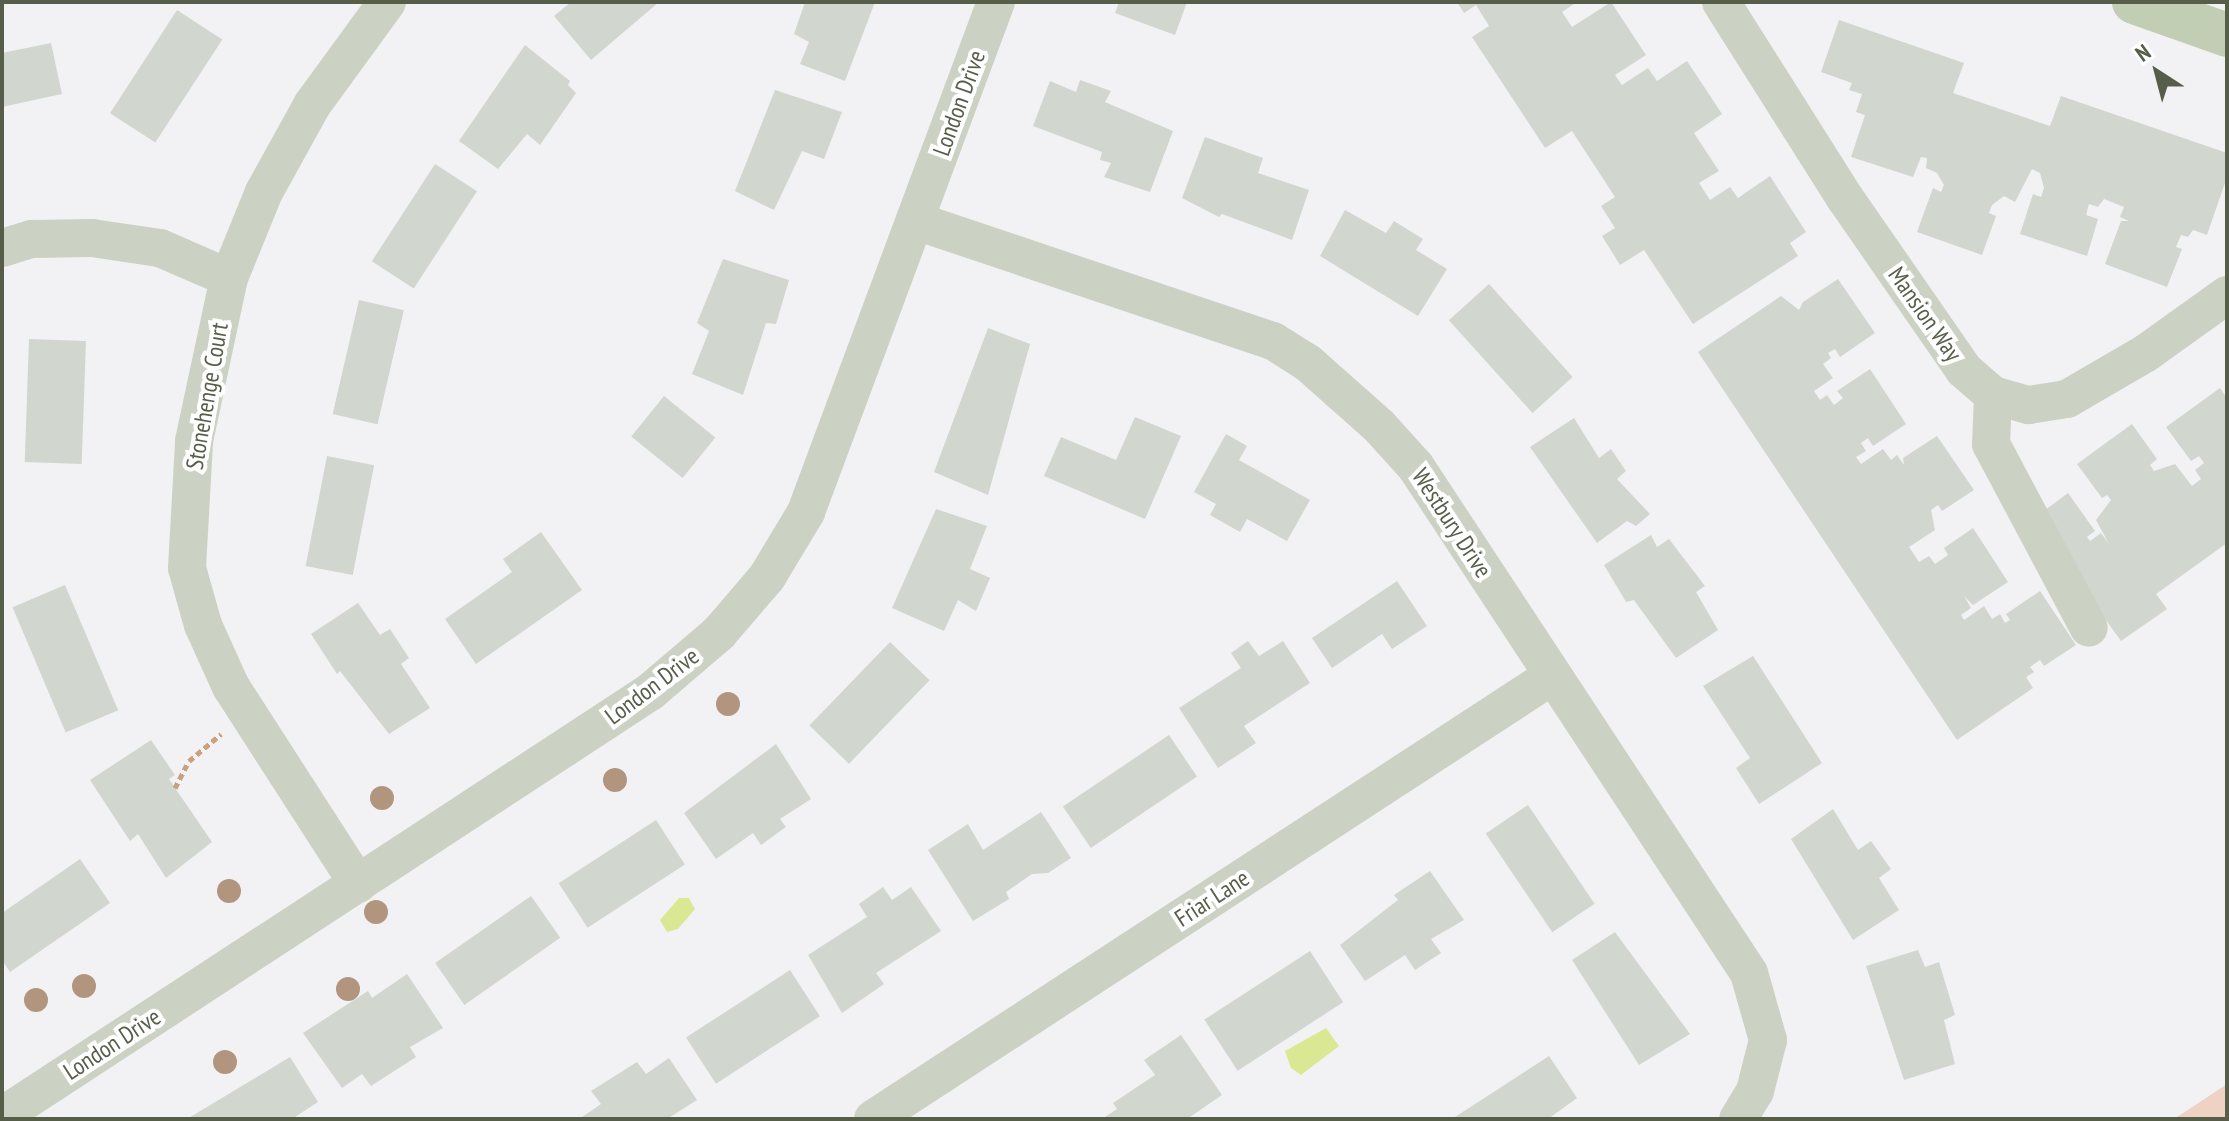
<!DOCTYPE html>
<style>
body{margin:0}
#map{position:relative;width:2229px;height:1121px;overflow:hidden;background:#f2f2f4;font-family:"PT Sans Narrow",sans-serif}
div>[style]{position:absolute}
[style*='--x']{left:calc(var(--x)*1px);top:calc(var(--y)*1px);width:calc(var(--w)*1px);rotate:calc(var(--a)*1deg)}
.green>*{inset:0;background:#eed2c4}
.water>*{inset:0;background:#dae894}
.building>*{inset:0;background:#d1d6cf;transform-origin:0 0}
.path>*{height:5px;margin-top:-2.5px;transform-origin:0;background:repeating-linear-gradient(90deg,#caa17e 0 6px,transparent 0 10px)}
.minor>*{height:38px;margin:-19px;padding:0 19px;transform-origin:19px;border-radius:19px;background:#ccd2c3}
.major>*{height:44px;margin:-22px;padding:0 22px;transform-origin:22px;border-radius:22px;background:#c2ceb3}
.trees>*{width:24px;height:24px;margin:-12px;border-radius:50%;background:#b2957e}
span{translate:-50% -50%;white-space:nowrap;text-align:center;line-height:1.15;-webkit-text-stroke:8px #fff;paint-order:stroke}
.street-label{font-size:24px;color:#565e4a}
.frame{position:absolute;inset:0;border:4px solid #565e4a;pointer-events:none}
.north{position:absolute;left:2117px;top:32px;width:80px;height:80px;-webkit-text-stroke:6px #fff;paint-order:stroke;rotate:324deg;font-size:22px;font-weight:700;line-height:32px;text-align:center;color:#565e4a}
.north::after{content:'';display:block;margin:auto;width:28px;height:36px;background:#565e4a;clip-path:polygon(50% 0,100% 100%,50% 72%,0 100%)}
</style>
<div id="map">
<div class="green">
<i style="clip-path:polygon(2227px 1084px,2227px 1119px,2174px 1119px)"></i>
</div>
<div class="water">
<i style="clip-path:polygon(679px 898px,689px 898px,695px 909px,678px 929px,667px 932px,660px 920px)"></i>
<i style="clip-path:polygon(1326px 1028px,1339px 1046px,1301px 1075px,1291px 1068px,1285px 1051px)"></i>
</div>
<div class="building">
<i style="clip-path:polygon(571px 2px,659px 2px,591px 60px,554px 16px)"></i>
<i style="clip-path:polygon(805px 2px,875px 2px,845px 81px,800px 64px,809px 42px,794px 34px)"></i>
<i style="clip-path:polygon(1119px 2px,1187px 2px,1175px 35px,1115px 13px)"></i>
<i style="clip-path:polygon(1457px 2px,1577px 2px,1562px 12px,1572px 27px,1611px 2px,1646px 55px,1615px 75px,1622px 85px,1648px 68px,1657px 81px,1687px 61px,1722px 114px,1694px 133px,1719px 171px,1699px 183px,1710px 200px,1730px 187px,1738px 198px,1770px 176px,1806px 232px,1790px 243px,1798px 256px,1693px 324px,1644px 250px,1620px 265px,1602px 236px,1615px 228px,1601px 206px,1615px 197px,1572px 131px,1545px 148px,1472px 37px,1489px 26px,1476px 5px,1464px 13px)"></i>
<i style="left:177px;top:10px;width:54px;height:123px;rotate:33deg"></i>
<i style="clip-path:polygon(1839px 20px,1964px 63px,1953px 93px,2050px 126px,2061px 96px,2227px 153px,2227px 177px,2207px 235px,2193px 230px,2188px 237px,2181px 235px,2176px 247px,2182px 249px,2167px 287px,2105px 264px,2121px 221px,2129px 221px,2120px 217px,2124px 207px,2104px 199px,2098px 207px,2089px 204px,2086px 215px,2098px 219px,2087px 256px,2020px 234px,2033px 194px,2041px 197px,2044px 188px,2040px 173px,2032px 169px,2015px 202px,2004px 196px,1992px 205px,1989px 213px,1996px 216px,1982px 255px,1917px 232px,1933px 188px,1941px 192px,1944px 185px,1937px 173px,1926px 168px,1927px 158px,1921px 157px,1913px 177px,1851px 157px,1865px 115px,1856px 112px,1862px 94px,1849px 90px,1852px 83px,1821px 72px)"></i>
<i style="clip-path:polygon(51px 43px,62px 94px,2px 107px,2px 53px)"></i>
<i style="clip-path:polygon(525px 45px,570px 81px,568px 85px,576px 93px,540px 145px,527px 134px,498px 169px,459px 141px)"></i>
<i style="clip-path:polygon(1080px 80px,1111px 91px,1105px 102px,1173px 131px,1150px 192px,1104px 177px,1111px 163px,1100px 160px,1102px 152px,1033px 126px,1050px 81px,1076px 92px)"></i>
<i style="clip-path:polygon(775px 90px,842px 112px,824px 159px,802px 151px,774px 210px,735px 191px)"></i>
<i style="clip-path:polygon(1205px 137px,1263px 158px,1258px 173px,1309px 190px,1292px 240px,1222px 214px,1219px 217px,1182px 198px)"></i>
<i style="left:435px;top:164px;width:50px;height:116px;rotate:33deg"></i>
<i style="clip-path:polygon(1345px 210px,1386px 233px,1394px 221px,1423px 239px,1416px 250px,1447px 269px,1418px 316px,1320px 256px)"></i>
<i style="clip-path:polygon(723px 259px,789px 280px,776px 324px,766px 323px,743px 395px,692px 374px,709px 331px,697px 323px)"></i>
<i style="clip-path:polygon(1838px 279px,1875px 333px,1840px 357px,1835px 349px,1828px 353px,1831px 358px,1823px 364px,1833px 378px,1814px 391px,1820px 400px,1827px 395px,1834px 405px,1843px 398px,1837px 391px,1870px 369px,1906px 424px,1873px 446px,1868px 438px,1861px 443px,1866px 451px,1856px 457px,1861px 464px,1883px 449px,1891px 460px,1897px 455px,1904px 465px,1903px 458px,1937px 436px,1974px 490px,1942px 511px,1938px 505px,1931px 510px,1935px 530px,1909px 547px,1919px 562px,1929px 556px,1935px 564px,1948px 555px,1944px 548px,1973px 528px,2008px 582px,1973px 605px,1964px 596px,1971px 608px,1961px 615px,1964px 620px,1984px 606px,1992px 619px,2000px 614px,2005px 623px,2010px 620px,2006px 614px,2040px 591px,2076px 645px,2044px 666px,2040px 660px,2030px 667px,2034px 672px,2026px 677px,2033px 688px,1957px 740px,1698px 352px,1781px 296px,1799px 310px,1803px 302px)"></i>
<i style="left:1489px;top:284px;width:125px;height:54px;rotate:48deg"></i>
<i style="left:359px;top:300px;width:46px;height:117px;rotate:13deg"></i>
<i style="clip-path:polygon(988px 328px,1030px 344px,988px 495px,934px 472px)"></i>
<i style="left:29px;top:339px;width:57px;height:123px;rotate:2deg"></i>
<i style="clip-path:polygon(2220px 388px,2227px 398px,2227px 543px,2156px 594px,2167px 609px,2121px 641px,2033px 519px,2068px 493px,2095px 531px,2087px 537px,2090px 541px,2101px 533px,2109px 544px,2096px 520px,2111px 500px,2107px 495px,2102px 498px,2077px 464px,2132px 424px,2157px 459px,2150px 465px,2154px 471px,2175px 464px,2192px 486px,2201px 479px,2195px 470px,2204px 463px,2199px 456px,2191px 461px,2166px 427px)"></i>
<i style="left:664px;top:396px;width:66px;height:52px;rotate:39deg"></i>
<i style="clip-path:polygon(1135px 417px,1181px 436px,1145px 519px,1044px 476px,1061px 437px,1116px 460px)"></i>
<i style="clip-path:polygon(1574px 418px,1599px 458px,1611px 449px,1626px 471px,1617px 479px,1650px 514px,1636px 526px,1627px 521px,1597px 543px,1530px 447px)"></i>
<i style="clip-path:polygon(1226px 434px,1247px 446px,1239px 460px,1310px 500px,1287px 541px,1247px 519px,1240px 532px,1210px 515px,1216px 504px,1194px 492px)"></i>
<i style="left:327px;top:456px;width:48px;height:112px;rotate:11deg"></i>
<i style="clip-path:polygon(936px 509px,987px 526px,970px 569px,990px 578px,976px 611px,958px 600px,944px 631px,892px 608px)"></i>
<i style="clip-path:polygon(541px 532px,582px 590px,476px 664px,445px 619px,512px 572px,503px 559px)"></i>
<i style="clip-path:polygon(1651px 535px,1657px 547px,1669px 539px,1705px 586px,1696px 592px,1718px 630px,1676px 658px,1634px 600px,1626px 602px,1604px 565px)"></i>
<i style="clip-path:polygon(1397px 581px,1427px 626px,1392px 649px,1382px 634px,1332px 668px,1312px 638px)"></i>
<i style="left:65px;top:585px;width:136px;height:57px;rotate:67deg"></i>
<i style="clip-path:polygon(358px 603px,380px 635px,390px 629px,409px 658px,401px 664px,430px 708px,389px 734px,340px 671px,337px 674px,311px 634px)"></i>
<i style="clip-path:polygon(1248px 641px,1259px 656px,1283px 641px,1310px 683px,1244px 726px,1256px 743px,1218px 768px,1179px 708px,1241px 668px,1231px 653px)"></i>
<i style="left:890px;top:642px;width:55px;height:116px;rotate:44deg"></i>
<i style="clip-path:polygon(1753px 656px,1822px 763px,1759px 804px,1736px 768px,1750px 758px,1703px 686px)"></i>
<i style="left:1169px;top:735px;width:50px;height:128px;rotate:56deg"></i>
<i style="clip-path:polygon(151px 740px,175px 775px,169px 779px,212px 842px,166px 878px,138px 834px,130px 841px,90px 780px)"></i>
<i style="clip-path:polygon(776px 744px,811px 799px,780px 819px,786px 827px,761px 845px,753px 833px,716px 859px,684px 813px)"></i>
<i style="left:1528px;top:805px;width:119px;height:51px;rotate:56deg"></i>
<i style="clip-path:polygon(1833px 809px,1858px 850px,1871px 841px,1891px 869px,1879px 878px,1899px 910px,1853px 940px,1791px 839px)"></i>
<i style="clip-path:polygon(1041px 812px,1071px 858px,1048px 873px,1032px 874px,1006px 892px,1009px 899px,973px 921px,928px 850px,968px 824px,983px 850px)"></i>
<i style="left:656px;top:820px;width:53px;height:116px;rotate:57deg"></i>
<i style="clip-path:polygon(80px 859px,110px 903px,10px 972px,2px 960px,2px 913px)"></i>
<i style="clip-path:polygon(1430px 871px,1464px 920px,1431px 939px,1441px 953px,1415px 970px,1405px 955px,1365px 981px,1340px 945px,1398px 900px,1394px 895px)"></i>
<i style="clip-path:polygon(883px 887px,892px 900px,911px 887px,941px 931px,876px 973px,884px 984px,842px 1013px,808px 955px,867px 917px,859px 904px)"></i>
<i style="left:531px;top:896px;width:51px;height:117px;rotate:55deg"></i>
<i style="clip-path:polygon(1615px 932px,1690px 1034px,1639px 1065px,1572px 960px)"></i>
<i style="clip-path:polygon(1918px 950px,1925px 967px,1939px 962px,1955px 1015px,1944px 1020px,1955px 1064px,1904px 1080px,1866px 966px)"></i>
<i style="left:1310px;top:951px;width:61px;height:126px;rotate:57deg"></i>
<i style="left:790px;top:970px;width:55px;height:124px;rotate:57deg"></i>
<i style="clip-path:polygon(407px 974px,443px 1028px,410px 1047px,416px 1057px,371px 1086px,362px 1074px,342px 1088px,303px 1033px,368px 991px,372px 998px)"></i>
<i style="clip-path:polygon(1181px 1035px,1222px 1095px,1187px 1119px,1102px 1119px,1117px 1109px,1113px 1103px,1155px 1075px,1144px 1060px)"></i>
<i style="clip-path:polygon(1549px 1056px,1577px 1098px,1548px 1119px,1452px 1119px)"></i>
<i style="clip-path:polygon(290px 1057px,318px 1102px,292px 1119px,187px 1119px)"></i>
<i style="clip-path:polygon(669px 1058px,697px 1100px,667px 1119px,579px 1119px,601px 1104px,591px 1091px,637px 1062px,646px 1074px)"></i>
</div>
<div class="path">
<i style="--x:175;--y:788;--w:30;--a:-63"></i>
<i style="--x:189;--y:761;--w:42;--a:-40.2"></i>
</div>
<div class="minor">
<i style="--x:1721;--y:2;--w:232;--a:57.7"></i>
<i style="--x:1845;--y:198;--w:209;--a:55.3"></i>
<i style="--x:1964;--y:370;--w:38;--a:41"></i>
<i style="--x:1993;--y:395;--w:37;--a:16"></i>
<i style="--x:2029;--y:405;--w:38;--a:-9"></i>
<i style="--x:2067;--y:399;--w:91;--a:-30.2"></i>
<i style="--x:2146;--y:353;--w:100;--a:-35.6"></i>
<i style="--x:916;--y:221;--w:377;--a:18.6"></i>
<i style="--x:1273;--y:341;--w:41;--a:32.2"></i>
<i style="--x:1308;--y:363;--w:95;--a:41.6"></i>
<i style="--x:1379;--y:426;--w:55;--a:47.9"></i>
<i style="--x:1416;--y:467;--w:606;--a:56.65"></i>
<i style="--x:1749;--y:973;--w:70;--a:74.2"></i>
<i style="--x:1768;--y:1040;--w:53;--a:104.3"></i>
<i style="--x:1755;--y:1091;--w:33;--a:121"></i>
<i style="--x:2;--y:248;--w:31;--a:-17"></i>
<i style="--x:32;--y:239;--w:60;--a:-1"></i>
<i style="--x:92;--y:238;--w:69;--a:8.4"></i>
<i style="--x:160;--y:248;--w:75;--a:23.5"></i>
<i style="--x:1993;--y:395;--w:49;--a:92.3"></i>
<i style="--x:1991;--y:444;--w:208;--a:62"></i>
<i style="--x:358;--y:884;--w:234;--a:-122.8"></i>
<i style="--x:231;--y:687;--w:68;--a:-114.3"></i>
<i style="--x:203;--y:625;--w:59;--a:-105.7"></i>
<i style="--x:187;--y:568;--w:127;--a:-86.8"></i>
<i style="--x:194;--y:441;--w:167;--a:-77.9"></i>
<i style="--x:229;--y:278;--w:93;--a:-67.9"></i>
<i style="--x:264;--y:192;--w:99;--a:-61.1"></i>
<i style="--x:312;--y:105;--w:127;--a:-53.9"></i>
<i style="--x:2;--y:1116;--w:774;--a:-33.2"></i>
<i style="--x:650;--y:692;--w:91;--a:-40.5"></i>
<i style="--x:719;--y:633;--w:74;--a:-49.4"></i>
<i style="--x:767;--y:577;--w:76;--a:-59"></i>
<i style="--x:806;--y:512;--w:544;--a:-69.57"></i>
<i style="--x:873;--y:1119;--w:811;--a:-33.12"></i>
</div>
<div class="major">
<i style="--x:2134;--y:2;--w:99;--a:19.5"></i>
</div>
<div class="trees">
<i style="left:728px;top:704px"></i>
<i style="left:615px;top:780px"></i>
<i style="left:382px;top:798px"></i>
<i style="left:229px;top:891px"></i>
<i style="left:376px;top:912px"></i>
<i style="left:84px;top:986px"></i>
<i style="left:348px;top:989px"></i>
<i style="left:36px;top:1000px"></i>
<i style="left:225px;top:1062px"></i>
</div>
<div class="street-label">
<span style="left:959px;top:103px;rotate:-70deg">London Drive</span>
<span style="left:1925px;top:314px;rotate:55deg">Mansion Way</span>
<span style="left:207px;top:396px;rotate:-80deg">Stonehenge Court</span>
<span style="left:1452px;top:523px;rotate:57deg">Westbury Drive</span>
<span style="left:652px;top:686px;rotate:-37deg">London Drive</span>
<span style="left:1212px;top:898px;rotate:-33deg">Friar Lane</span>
<span style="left:112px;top:1044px;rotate:-33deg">London Drive</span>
</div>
<div class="frame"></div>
<div class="north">N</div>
</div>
